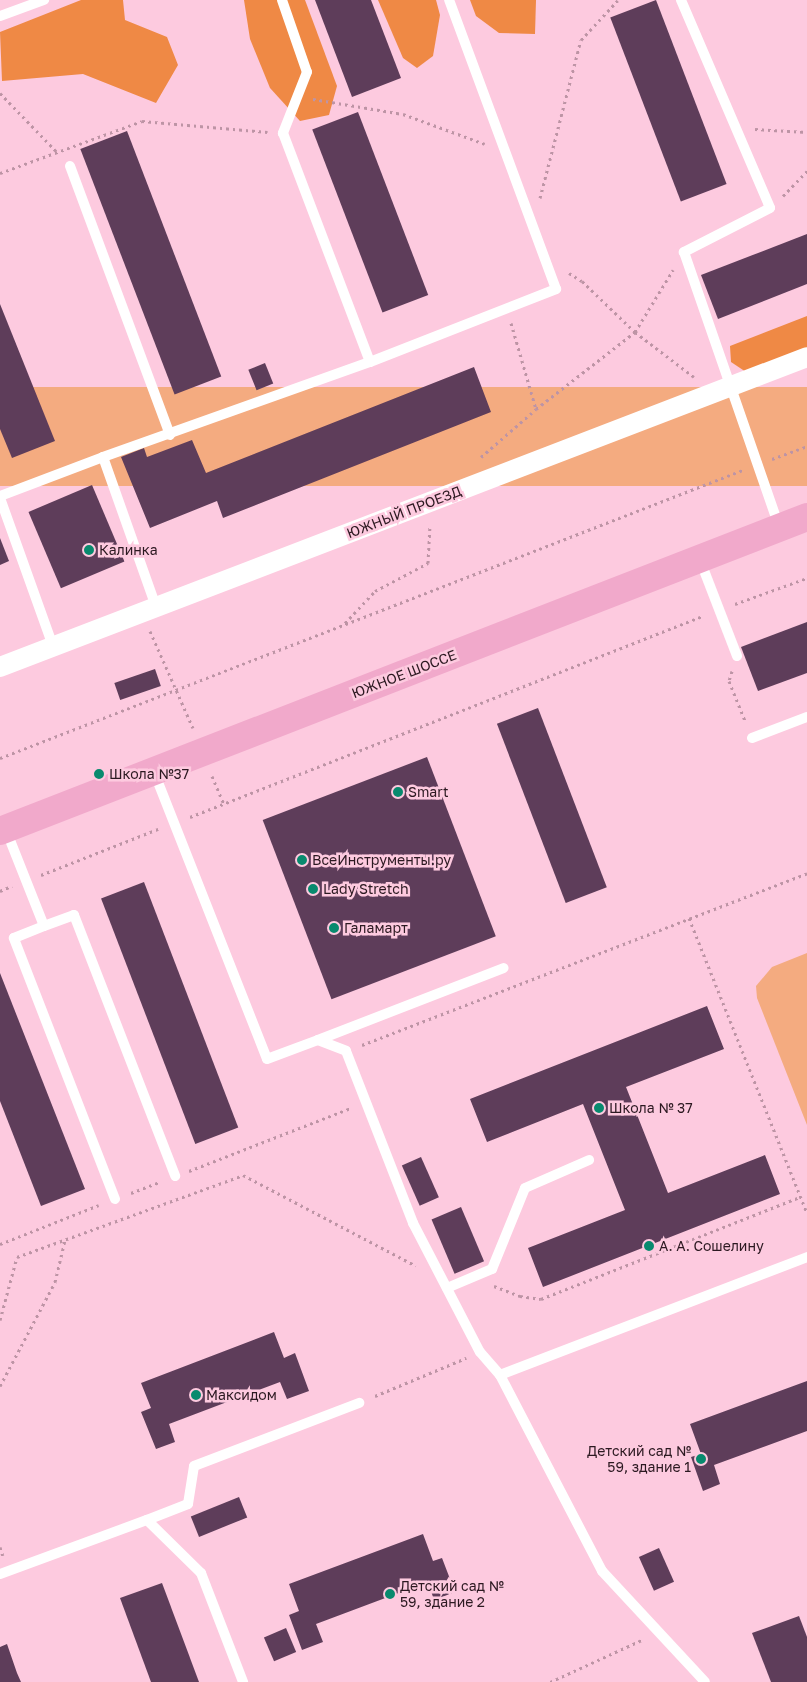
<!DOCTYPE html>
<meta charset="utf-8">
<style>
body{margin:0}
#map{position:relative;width:807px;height:1682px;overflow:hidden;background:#fdcadf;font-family:"Golos Text",sans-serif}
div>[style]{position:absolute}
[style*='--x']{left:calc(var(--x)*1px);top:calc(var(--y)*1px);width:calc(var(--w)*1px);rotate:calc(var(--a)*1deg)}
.green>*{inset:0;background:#f4ab80;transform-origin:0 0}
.forest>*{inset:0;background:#ef8945}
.building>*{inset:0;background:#5e3d5a;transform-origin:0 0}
.path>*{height:3px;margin-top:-1.5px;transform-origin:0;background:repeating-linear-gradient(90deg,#bd94a5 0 2.5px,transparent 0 6.5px)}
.service>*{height:10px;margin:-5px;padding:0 5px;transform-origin:5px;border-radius:5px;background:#fff}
.minor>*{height:20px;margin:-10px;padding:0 10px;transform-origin:10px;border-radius:10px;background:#fff}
.primary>*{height:28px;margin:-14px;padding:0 14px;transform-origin:14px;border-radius:14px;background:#f1a9cb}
.dots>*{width:14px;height:14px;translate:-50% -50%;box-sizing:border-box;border:2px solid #fdcadf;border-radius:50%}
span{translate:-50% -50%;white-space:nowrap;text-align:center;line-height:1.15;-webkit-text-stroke:5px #fdcadf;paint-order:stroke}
.street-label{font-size:14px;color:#2c1921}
.poi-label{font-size:14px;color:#2c1921}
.left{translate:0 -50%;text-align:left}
.right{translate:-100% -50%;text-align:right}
</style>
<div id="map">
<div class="green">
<i style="left:807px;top:387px;width:99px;height:866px;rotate:90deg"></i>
<i style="clip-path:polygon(807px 953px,807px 1125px,757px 998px,756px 986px,772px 967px)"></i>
</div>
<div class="forest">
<i style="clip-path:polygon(81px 0,123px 0,125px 20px,167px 37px,178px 65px,156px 103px,83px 74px,2px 81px,0 32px)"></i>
<i style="clip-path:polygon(244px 0,305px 0,337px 86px,329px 115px,300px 121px,270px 88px,250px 39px)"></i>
<i style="clip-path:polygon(378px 0,436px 0,440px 15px,433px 56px,417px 68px,403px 58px)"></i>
<i style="clip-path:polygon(470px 0,536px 0,535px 34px,499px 33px,476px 16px)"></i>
<i style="clip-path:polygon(807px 316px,807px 361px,746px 372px,731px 362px,730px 346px)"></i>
</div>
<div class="building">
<i style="clip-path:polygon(315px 0,371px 0,401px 78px,352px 97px)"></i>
<i style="left:656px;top:0;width:197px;height:49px;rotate:69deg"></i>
<i style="left:358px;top:112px;width:196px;height:49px;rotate:69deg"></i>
<i style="left:127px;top:131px;width:263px;height:50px;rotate:69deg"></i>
<i style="clip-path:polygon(807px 234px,807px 284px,718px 319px,701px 275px)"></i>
<i style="clip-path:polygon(0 304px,55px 441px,12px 458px,0 429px)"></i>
<i style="left:265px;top:363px;width:22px;height:18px;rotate:68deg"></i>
<i style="clip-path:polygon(474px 367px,491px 412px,223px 518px,217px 501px,150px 528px,121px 457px,144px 448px,147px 457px,192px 440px,206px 473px)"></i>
<i style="left:92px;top:485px;width:83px;height:69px;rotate:67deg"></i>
<i style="clip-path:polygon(0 538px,9px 561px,0 565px)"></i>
<i style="clip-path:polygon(807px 622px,807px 673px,758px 691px,741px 647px)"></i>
<i style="left:155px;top:669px;width:18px;height:43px;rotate:71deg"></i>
<i style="left:538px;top:708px;width:192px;height:44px;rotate:69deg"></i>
<i style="left:427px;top:757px;width:192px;height:176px;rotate:69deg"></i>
<i style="left:144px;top:882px;width:263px;height:46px;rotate:69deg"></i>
<i style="clip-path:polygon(0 973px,85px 1189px,41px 1206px,0 1101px)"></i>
<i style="clip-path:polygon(707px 1006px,724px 1049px,626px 1087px,668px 1193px,765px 1155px,780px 1194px,543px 1287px,528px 1248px,625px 1210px,583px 1104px,487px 1142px,470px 1099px)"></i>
<i style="left:421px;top:1157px;width:44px;height:21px;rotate:66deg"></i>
<i style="left:461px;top:1207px;width:59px;height:32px;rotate:67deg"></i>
<i style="clip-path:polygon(274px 1332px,284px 1358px,295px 1353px,309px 1391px,287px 1399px,280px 1382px,169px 1424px,175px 1442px,156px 1449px,141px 1412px,151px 1408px,141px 1383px)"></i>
<i style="clip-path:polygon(807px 1381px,807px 1431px,714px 1465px,720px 1484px,703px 1491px,691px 1457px,701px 1454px,690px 1424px)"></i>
<i style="left:239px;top:1497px;width:22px;height:52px;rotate:68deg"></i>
<i style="clip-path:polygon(423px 1534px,433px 1561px,442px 1558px,455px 1592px,434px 1600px,428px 1582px,316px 1624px,323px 1642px,302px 1650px,289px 1615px,299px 1611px,289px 1584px)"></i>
<i style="left:659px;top:1548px;width:37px;height:22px;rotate:66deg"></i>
<i style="clip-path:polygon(162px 1583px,199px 1682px,151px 1682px,120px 1598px)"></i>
<i style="clip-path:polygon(799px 1616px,807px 1637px,807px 1682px,771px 1682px,752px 1633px)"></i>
<i style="left:286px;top:1628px;width:26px;height:24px;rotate:67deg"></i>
<i style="clip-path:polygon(7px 1644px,17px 1673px,21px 1682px,0 1682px,0 1647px)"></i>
</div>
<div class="path">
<i style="--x:0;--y:93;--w:82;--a:46"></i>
<i style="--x:313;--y:99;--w:91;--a:9.5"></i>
<i style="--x:403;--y:114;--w:87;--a:20.1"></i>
<i style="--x:755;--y:129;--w:52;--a:3.3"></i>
<i style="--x:0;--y:173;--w:151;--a:-20.1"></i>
<i style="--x:142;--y:121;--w:126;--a:5"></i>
<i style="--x:783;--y:196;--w:35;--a:-46"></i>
<i style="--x:540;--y:198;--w:163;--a:-75.5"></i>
<i style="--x:581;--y:40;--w:54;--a:-47.2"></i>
<i style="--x:569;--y:273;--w:15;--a:32"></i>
<i style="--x:582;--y:281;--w:74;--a:43.9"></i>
<i style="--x:635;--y:332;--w:74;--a:37.3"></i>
<i style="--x:511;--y:323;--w:90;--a:73.8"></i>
<i style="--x:481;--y:457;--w:73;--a:-41.1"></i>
<i style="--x:536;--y:409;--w:125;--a:-37.9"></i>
<i style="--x:635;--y:332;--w:73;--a:-58.5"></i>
<i style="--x:772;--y:459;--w:37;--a:-20"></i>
<i style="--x:735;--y:604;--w:77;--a:-19.9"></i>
<i style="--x:345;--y:623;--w:44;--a:-46.8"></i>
<i style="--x:375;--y:591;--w:60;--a:-27.8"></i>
<i style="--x:428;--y:563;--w:37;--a:-87"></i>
<i style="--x:150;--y:631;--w:106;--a:66.1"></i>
<i style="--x:732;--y:671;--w:10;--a:107"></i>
<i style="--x:729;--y:681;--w:45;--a:68"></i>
<i style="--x:0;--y:758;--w:797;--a:-21.19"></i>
<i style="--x:212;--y:776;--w:30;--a:67"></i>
<i style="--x:190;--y:817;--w:551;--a:-21.4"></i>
<i style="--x:41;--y:875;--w:126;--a:-21.5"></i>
<i style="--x:0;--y:891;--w:13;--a:-23"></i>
<i style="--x:689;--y:918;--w:318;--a:68.2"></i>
<i style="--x:362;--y:1045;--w:477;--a:-21.1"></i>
<i style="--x:189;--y:1171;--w:174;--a:-21.3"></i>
<i style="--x:131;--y:1193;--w:31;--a:-21"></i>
<i style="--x:0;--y:1244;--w:106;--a:-21.5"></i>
<i style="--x:494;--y:1286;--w:28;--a:21"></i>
<i style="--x:520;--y:1296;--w:21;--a:8"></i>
<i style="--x:541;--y:1299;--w:278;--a:-21.5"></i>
<i style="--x:0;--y:1320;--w:65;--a:-74.9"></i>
<i style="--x:17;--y:1257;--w:240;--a:-19.9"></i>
<i style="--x:243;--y:1175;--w:195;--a:27.7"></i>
<i style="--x:0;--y:1386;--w:118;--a:-62.1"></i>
<i style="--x:55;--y:1282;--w:43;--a:-76.6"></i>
<i style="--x:375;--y:1396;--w:99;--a:-22.7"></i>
<i style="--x:0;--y:1547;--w:9;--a:72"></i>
<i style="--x:550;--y:1682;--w:103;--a:-24.6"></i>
</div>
<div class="service">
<i style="--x:282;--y:0;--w:76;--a:70.9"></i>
<i style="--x:307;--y:72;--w:66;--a:111.5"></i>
<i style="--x:283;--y:133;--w:245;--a:69.2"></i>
<i style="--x:681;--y:0;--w:226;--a:66.8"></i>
<i style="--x:770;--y:208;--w:97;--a:152.9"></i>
<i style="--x:684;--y:252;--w:291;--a:70.9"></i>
<i style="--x:0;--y:16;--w:47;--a:-20"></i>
<i style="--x:70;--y:166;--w:287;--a:69.6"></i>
<i style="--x:103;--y:457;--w:283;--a:-19.6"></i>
<i style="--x:370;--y:362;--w:200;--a:-21.4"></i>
<i style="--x:556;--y:289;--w:308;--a:-110.3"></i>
<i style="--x:0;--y:496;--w:110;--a:-20.7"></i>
<i style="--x:103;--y:457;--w:159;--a:70.5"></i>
<i style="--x:0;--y:498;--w:157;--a:70.3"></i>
<i style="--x:700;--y:560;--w:103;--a:68.9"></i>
<i style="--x:752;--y:738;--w:59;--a:-20.9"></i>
<i style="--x:154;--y:772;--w:308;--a:68.5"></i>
<i style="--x:267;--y:1059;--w:54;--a:-20.4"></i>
<i style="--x:318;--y:1040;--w:30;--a:21"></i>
<i style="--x:346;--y:1051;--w:185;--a:68.7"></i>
<i style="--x:413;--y:1223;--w:145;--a:62.6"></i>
<i style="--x:480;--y:1352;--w:30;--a:49"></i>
<i style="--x:500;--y:1375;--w:221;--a:62.5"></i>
<i style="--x:602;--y:1571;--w:151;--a:47.1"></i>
<i style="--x:6;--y:830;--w:103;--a:68.4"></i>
<i style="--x:318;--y:1040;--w:199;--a:-21.2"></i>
<i style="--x:115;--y:1199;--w:280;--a:-111.2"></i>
<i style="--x:14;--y:938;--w:32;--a:-22"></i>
<i style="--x:44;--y:926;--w:32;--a:-20"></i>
<i style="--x:74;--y:915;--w:280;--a:68.8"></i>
<i style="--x:447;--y:1288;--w:49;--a:-22.9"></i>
<i style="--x:492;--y:1269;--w:87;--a:-67.8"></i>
<i style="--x:525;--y:1188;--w:70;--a:-23.6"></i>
<i style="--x:500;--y:1375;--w:329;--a:-21"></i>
<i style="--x:147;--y:1520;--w:44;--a:-21.3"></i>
<i style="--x:188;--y:1504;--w:38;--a:-81"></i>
<i style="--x:194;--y:1466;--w:177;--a:-20.9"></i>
<i style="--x:0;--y:1574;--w:157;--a:-20.2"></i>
<i style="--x:147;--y:1520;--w:76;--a:44.5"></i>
<i style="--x:201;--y:1573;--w:117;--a:68.9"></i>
</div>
<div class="minor">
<i style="--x:0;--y:667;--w:864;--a:-21.01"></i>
</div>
<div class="primary">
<i style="--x:0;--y:831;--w:866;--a:-21.26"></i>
</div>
<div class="dots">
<i style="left:89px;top:550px;background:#088a6e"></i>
<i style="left:99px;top:774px;background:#088a6e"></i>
<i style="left:398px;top:792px;background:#088a6e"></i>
<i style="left:302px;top:860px;background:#088a6e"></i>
<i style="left:313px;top:889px;background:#088a6e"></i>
<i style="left:334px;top:928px;background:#088a6e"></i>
<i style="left:599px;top:1108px;background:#088a6e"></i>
<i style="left:649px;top:1246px;background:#088a6e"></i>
<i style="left:196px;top:1395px;background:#088a6e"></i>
<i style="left:701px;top:1459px;background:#088a6e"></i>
<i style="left:390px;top:1594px;background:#088a6e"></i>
</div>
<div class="street-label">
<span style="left:404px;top:512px;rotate:-21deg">ЮЖНЫЙ ПРОЕЗД</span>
<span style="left:404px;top:674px;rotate:-21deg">ЮЖНОЕ ШОССЕ</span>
</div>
<div class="poi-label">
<span class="left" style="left:99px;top:550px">Калинка</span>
<span class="left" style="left:109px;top:774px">Школа №37</span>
<span class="left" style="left:408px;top:792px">Smart</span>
<span class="left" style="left:312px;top:860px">ВсеИнструменты.ру</span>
<span class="left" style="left:323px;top:889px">Lady Stretch</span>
<span class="left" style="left:344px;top:928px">Галамарт</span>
<span class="left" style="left:609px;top:1108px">Школа № 37</span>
<span class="left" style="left:659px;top:1246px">А. А. Сошелину</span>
<span class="left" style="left:206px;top:1395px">Максидом</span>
<span class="right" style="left:691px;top:1459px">Детский сад №<br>59, здание 1</span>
<span class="left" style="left:400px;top:1594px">Детский сад №<br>59, здание 2</span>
</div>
</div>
